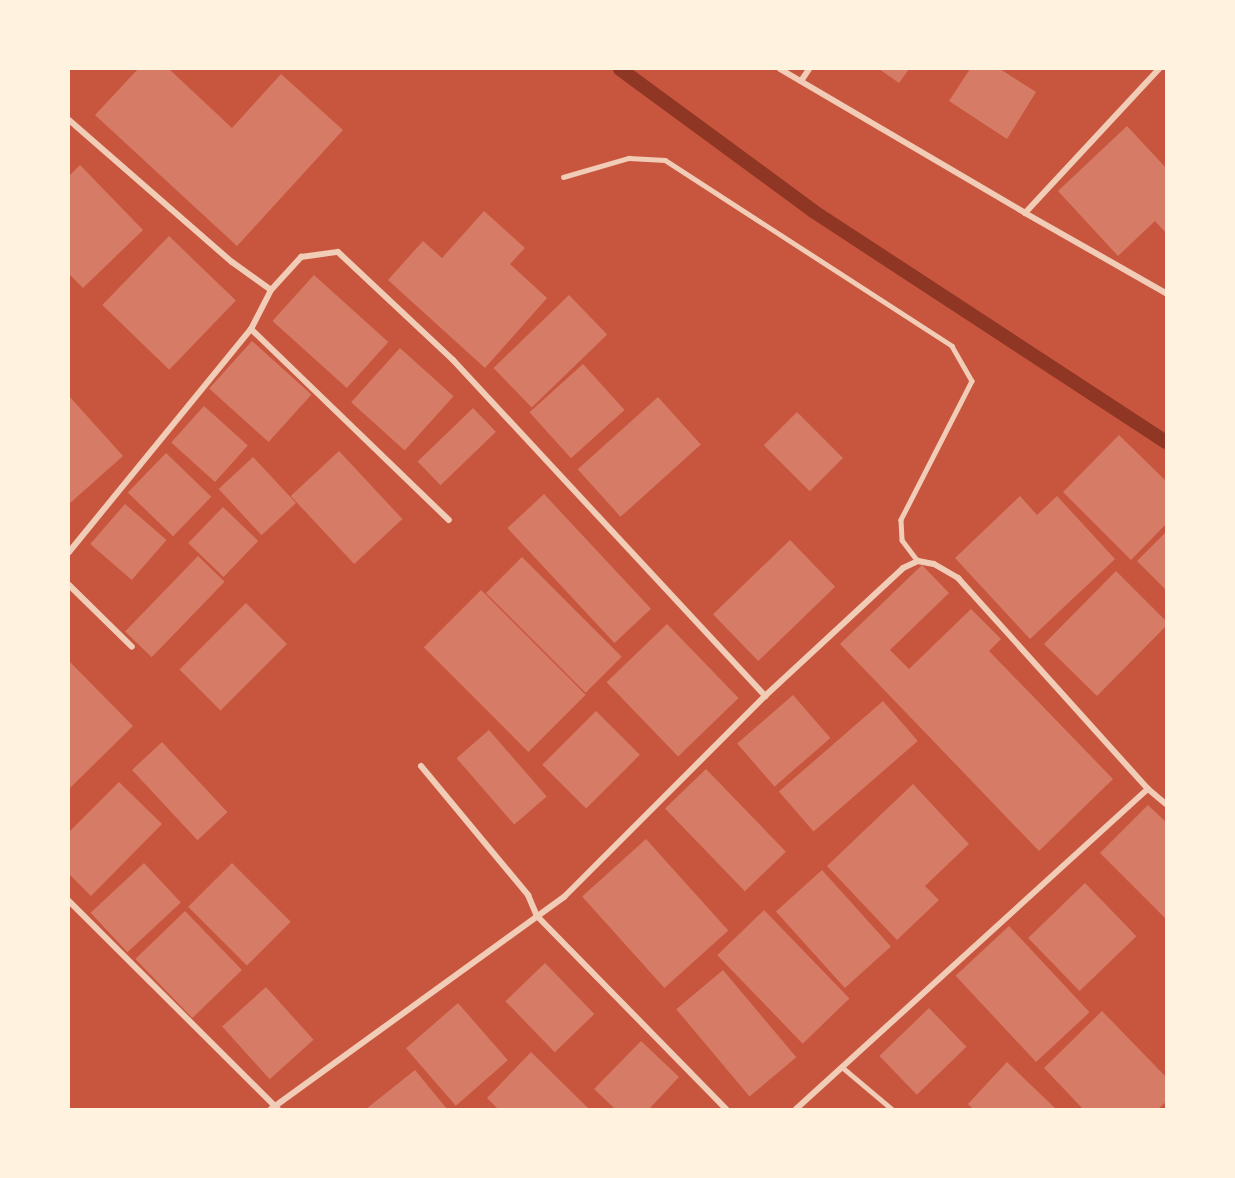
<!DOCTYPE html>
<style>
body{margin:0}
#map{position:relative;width:1235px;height:1178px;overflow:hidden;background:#c8553d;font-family:"Fira Sans",sans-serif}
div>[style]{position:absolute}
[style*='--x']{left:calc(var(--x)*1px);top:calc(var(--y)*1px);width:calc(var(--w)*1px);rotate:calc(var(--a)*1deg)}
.stream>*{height:14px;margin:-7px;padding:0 7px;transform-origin:7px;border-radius:7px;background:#8f3625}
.building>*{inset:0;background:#d67c66;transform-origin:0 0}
.service>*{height:4.5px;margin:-2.25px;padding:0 2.25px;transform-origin:2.25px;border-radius:2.25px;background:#f1ccb7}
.minor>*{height:6px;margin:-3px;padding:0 3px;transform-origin:3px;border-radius:3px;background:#f1ccb7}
span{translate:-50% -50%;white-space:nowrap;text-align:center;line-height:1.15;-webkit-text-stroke:4.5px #fff3e0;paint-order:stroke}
.frame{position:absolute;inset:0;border:70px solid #fff3e0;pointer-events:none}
</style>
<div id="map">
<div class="stream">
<i style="--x:620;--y:69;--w:240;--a:36.3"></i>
<i style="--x:813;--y:211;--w:422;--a:33.2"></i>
</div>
<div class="building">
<i style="clip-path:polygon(138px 69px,169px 69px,232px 128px,281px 74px,343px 130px,237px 246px,95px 115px)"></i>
<i style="clip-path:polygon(879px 69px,909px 69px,899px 83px)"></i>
<i style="clip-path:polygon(970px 69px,1000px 69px,1036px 92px,1007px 139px,949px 101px)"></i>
<i style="clip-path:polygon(1127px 126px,1166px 168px,1166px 233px,1155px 221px,1118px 256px,1058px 191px)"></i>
<i style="clip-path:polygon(80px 165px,143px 230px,83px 288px,69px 274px,69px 176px)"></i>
<i style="clip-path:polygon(484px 211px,525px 248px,510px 264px,547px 298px,485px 368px,388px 280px,423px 241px,442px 258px)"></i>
<i style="left:169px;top:236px;width:93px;height:96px;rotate:44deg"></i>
<i style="left:314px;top:275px;width:100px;height:62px;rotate:42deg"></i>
<i style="left:569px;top:295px;width:55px;height:105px;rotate:46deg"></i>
<i style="left:252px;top:341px;width:80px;height:64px;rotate:42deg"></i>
<i style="left:400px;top:348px;width:72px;height:73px;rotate:42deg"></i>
<i style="left:583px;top:364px;width:62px;height:72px;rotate:48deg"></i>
<i style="clip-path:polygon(69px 396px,123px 456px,69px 504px)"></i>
<i style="left:658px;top:397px;width:64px;height:108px;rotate:48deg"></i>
<i style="left:204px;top:406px;width:59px;height:49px;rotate:42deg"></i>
<i style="left:473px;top:408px;width:33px;height:77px;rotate:46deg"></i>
<i style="left:797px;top:412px;width:65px;height:47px;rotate:45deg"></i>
<i style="clip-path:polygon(1119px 435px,1166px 481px,1166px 524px,1131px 560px,1063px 492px)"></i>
<i style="left:339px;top:451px;width:93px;height:66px;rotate:47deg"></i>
<i style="left:166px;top:453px;width:63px;height:55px;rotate:44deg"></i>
<i style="left:253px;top:457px;width:63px;height:47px;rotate:47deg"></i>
<i style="left:544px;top:494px;width:157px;height:50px;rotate:47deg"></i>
<i style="clip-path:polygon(1020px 496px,1037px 515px,1057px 496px,1115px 559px,1030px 639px,955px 558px)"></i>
<i style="left:125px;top:504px;width:55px;height:53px;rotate:41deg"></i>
<i style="left:223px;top:507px;width:49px;height:50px;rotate:44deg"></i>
<i style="clip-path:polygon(1166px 532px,1166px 590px,1137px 561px)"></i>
<i style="left:790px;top:540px;width:65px;height:107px;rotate:46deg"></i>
<i style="left:198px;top:556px;width:37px;height:105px;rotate:44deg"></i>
<i style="left:522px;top:557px;width:141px;height:51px;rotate:45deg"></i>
<i style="clip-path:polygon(922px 565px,949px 593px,890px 650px,909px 669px,971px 609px,1001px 639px,989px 651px,1113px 779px,1039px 851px,840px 644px)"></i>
<i style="clip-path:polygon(1116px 571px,1166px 621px,1166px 626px,1097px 696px,1044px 644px)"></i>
<i style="left:481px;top:590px;width:148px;height:81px;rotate:45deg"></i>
<i style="left:246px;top:603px;width:58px;height:94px;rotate:45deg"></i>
<i style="left:667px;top:624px;width:103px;height:84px;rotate:46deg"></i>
<i style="clip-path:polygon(69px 661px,133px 726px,69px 789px)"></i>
<i style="left:793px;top:695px;width:57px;height:74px;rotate:49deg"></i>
<i style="left:883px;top:701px;width:53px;height:138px;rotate:49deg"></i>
<i style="left:596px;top:711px;width:62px;height:76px;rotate:45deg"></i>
<i style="left:489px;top:730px;width:88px;height:43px;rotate:49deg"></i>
<i style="left:162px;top:742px;width:96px;height:41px;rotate:47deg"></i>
<i style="left:706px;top:769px;width:115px;height:57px;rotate:46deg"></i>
<i style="clip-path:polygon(119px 782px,162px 824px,91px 896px,69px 874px,69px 832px)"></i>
<i style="clip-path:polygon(913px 784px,969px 844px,925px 886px,939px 900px,897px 940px,827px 866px)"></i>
<i style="clip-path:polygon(1148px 805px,1166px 822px,1166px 919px,1100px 853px)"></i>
<i style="left:646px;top:839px;width:123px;height:86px;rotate:48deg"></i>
<i style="left:144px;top:863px;width:54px;height:73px;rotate:47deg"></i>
<i style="left:232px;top:863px;width:83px;height:62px;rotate:45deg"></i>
<i style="left:822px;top:870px;width:103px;height:62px;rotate:48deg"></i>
<i style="left:1085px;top:883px;width:74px;height:79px;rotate:46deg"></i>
<i style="left:764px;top:910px;width:123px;height:65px;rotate:46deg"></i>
<i style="left:185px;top:911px;width:82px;height:69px;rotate:46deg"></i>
<i style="left:1009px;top:926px;width:118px;height:73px;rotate:47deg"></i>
<i style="left:545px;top:963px;width:71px;height:55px;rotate:46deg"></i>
<i style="left:723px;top:970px;width:114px;height:61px;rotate:50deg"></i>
<i style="left:266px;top:987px;width:71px;height:59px;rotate:48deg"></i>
<i style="left:458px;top:1003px;width:76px;height:69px;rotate:49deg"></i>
<i style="left:929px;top:1008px;width:54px;height:69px;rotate:46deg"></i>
<i style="clip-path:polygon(1102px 1011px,1166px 1077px,1166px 1102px,1158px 1109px,1083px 1109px,1044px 1068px)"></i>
<i style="clip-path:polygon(641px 1041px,679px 1077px,649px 1109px,615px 1109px,594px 1089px)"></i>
<i style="clip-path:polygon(531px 1052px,586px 1106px,589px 1109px,498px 1109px,487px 1098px)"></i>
<i style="clip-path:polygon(1007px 1062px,1056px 1109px,973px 1109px,968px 1104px)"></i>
<i style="clip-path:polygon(415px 1070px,447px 1109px,366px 1109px)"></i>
</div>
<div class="service">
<i style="--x:563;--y:177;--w:69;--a:-16.1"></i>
<i style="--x:629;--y:158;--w:36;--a:3"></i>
<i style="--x:665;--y:160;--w:342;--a:32.9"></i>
<i style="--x:952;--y:346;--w:40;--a:60.3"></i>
<i style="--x:972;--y:381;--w:156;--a:117.1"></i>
<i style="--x:901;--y:520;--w:20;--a:87"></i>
<i style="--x:902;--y:540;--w:26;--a:53"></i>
<i style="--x:842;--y:1067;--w:65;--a:40"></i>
</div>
<div class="minor">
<i style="--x:780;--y:69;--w:284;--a:30.4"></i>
<i style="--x:1025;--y:213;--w:197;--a:-47.1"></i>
<i style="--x:801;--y:81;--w:14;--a:-56"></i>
<i style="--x:69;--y:120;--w:216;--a:41.1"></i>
<i style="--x:232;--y:262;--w:48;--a:35.7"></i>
<i style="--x:271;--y:290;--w:44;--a:117.1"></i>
<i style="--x:1025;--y:213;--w:162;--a:29.6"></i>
<i style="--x:271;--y:290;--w:45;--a:-47.7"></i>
<i style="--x:301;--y:257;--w:37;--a:-8"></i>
<i style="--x:338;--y:252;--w:158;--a:43.2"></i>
<i style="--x:453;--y:360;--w:459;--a:47.1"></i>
<i style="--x:69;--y:552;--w:288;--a:-50.8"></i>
<i style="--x:251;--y:329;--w:275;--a:44"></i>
<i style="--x:69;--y:585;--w:88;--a:44.5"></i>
<i style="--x:421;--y:766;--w:168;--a:50.3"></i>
<i style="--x:528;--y:895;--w:23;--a:67"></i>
<i style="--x:537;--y:916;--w:270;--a:45.6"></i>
<i style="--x:69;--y:901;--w:295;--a:44.9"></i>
<i style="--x:271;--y:1109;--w:362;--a:-35.9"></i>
<i style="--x:564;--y:897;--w:284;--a:-45"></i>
<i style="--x:765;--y:696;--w:188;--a:-42.8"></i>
<i style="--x:903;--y:568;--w:17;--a:-25"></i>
<i style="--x:918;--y:561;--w:16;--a:11"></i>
<i style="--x:934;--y:564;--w:28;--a:30"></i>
<i style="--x:958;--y:578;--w:284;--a:48"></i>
<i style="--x:1148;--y:789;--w:23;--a:40"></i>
<i style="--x:796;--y:1109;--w:476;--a:-42.3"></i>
</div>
<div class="frame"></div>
</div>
